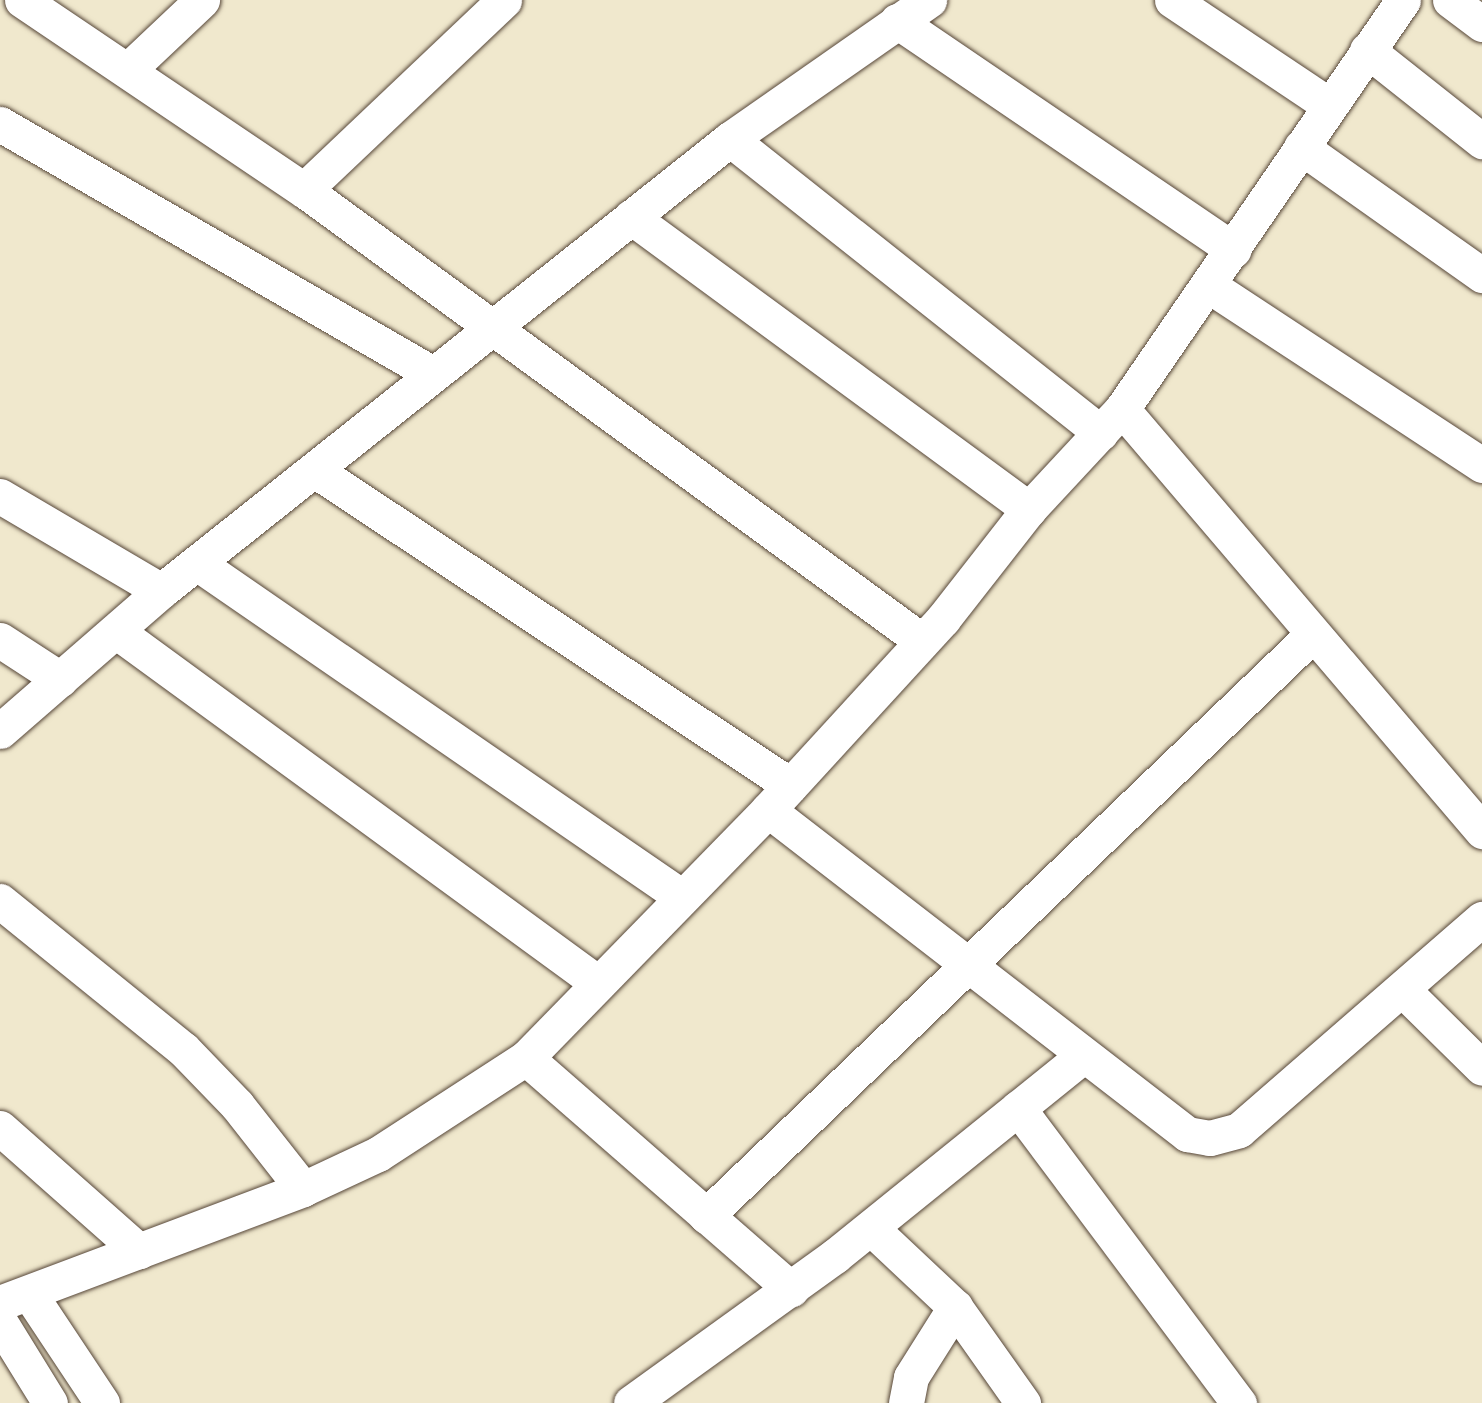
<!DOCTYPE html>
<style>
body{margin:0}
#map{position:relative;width:1482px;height:1403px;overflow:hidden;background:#f0e8cd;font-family:"Comic Neue",sans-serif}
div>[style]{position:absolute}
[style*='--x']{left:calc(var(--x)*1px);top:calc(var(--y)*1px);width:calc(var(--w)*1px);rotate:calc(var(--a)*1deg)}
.roads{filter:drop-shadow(0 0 2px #564638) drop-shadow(0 0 2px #564638)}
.minor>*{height:35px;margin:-17.5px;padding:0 17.5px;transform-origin:17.5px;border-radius:17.5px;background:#fff}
span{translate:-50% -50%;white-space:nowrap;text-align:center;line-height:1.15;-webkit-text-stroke:6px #fbf7ec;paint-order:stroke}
</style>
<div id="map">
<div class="roads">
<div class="minor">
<i style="--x:22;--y:0;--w:340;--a:34"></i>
<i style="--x:304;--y:190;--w:765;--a:36.12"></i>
<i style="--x:1172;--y:0;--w:189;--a:33.8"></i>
<i style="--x:1450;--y:0;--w:40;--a:37"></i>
<i style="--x:897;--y:21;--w:407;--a:34.2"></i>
<i style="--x:1367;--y:50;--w:147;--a:38.4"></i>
<i style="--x:128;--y:70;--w:102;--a:-43.4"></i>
<i style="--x:0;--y:124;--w:499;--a:30"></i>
<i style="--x:730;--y:139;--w:473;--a:38.4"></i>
<i style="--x:1301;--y:147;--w:222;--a:35.3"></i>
<i style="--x:304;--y:190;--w:276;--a:-43.5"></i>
<i style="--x:631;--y:217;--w:494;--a:36.3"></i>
<i style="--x:1208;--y:285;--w:328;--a:33.3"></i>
<i style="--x:1122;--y:409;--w:555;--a:49.53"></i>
<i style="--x:316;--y:471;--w:569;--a:33.52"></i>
<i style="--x:0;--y:496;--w:187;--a:30.5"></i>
<i style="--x:197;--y:563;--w:589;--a:34.55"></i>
<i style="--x:116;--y:631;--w:597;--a:36.14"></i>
<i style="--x:0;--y:640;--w:72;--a:33"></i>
<i style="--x:0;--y:731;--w:213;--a:-41"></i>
<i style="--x:161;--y:591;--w:727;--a:-38.46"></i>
<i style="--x:730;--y:139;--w:243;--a:-34.9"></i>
<i style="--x:768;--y:810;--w:530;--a:37.71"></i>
<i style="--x:1187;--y:1134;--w:23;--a:10"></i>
<i style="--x:1210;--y:1138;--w:30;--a:-15"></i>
<i style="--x:1239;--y:1130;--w:322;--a:-41"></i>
<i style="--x:0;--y:901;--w:235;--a:39"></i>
<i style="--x:183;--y:1049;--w:78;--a:46"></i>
<i style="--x:237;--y:1105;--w:107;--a:51.8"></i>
<i style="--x:1402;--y:989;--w:112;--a:44.6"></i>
<i style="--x:526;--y:1058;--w:352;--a:41.1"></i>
<i style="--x:1018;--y:1108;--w:369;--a:53.2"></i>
<i style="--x:0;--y:1128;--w:186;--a:41.5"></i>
<i style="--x:706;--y:1216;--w:838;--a:-43.79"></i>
<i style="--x:871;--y:1228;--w:115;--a:43.2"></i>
<i style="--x:955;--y:1307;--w:118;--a:54.7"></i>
<i style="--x:29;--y:1293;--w:132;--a:56.4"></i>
<i style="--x:0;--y:1303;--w:324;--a:-20.6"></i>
<i style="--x:303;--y:1189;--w:83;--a:-25"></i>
<i style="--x:378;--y:1154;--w:176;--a:-33"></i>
<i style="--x:526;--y:1058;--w:347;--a:-45.7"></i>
<i style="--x:768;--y:810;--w:259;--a:-47.5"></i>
<i style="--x:943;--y:619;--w:140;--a:-52"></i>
<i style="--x:1029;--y:509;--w:137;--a:-47.1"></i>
<i style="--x:1122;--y:409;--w:496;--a:-55.5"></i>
<i style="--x:0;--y:1322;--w:95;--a:58.3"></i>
<i style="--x:631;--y:1403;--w:251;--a:-35.8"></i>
<i style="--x:835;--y:1256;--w:319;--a:-38.9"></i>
<i style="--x:906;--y:1403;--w:26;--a:-79"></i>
<i style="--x:911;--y:1377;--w:83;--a:-57.8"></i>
</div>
</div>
</div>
